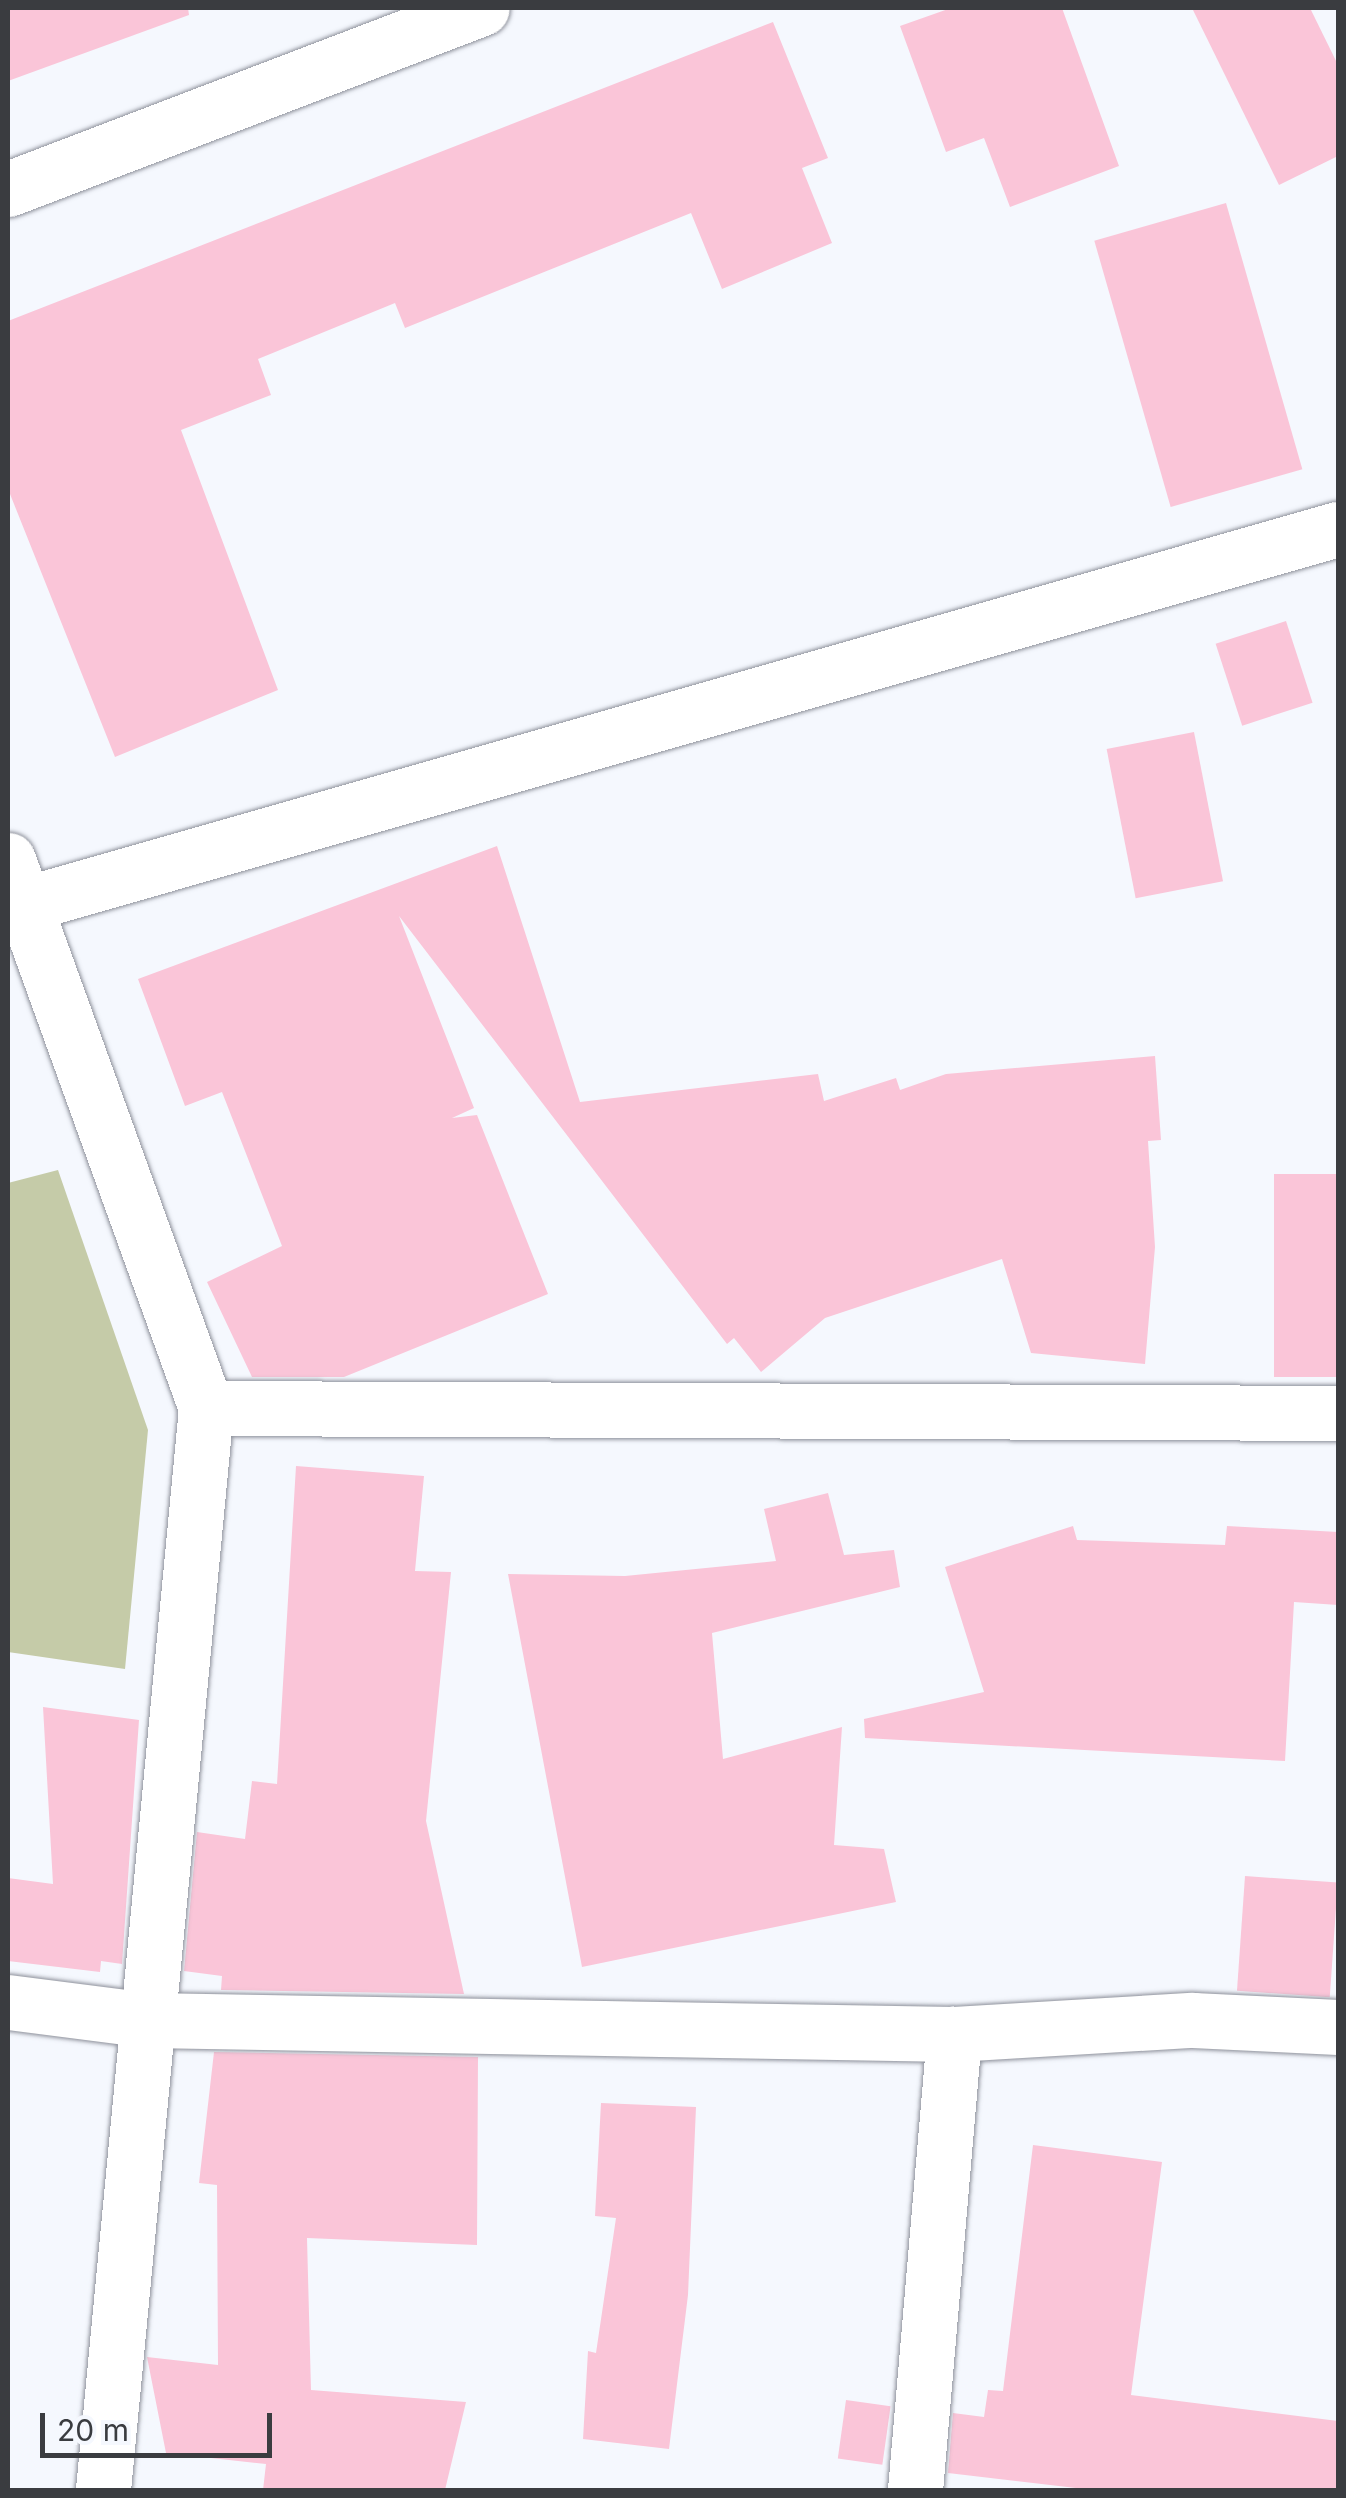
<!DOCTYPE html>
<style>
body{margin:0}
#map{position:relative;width:1346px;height:2498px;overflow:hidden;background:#f5f8fe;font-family:Inter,sans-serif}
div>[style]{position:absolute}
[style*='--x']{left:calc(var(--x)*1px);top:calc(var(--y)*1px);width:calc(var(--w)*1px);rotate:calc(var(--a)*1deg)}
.green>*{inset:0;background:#c5cba8}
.building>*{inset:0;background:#fac5d8;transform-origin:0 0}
.roads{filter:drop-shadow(0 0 2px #8e919b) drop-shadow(0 0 2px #8e919b)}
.street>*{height:55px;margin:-27.5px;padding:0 27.5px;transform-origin:27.5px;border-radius:27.5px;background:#fff}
span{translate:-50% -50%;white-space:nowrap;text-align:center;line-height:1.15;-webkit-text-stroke:10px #f5f8fe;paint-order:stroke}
.frame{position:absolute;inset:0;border:10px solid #3a3c40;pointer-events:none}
.scale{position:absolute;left:40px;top:2413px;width:232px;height:45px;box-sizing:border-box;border:5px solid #3a3c40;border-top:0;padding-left:12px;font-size:30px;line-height:35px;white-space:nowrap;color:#3a3c40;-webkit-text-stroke:8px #f5f8fe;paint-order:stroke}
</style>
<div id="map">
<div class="green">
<i style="clip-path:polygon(58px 1170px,148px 1430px,125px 1669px,8px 1652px,8px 1183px)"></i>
</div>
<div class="building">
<i style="clip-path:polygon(8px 8px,188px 8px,189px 15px,8px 81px)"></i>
<i style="clip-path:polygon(951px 8px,1062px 8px,1119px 166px,1010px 207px,984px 138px,946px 152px,900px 26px)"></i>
<i style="clip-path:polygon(1192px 8px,1310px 8px,1338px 65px,1338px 156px,1279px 185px)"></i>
<i style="clip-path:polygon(773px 22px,828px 158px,802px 168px,832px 243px,722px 289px,691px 213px,405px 328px,395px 303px,258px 359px,271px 395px,181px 430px,278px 690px,115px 757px,8px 489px,8px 321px)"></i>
<i style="left:1226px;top:203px;width:277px;height:137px;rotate:74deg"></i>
<i style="left:1286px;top:621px;width:86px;height:74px;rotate:72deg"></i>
<i style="left:1194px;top:732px;width:152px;height:89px;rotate:79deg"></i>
<i style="clip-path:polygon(497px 846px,580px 1102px,818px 1074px,824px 1101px,896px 1078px,900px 1090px,946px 1074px,1155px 1056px,1161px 1140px,1148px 1141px,1155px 1247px,1145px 1364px,1031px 1353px,1002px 1259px,825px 1318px,761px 1372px,734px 1338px,727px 1344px,399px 916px,474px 1108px,452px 1118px,477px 1115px,548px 1294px,344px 1377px,252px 1377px,207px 1282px,282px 1246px,222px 1092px,185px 1106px,138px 979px)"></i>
<i style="left:1338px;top:1174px;width:203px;height:64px;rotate:90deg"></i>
<i style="clip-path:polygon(296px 1466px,424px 1476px,415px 1571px,451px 1572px,426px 1821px,464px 1994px,221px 1990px,222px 1976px,184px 1971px,197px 1832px,245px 1839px,252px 1781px,277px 1784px)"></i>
<i style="clip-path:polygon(828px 1493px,844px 1555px,894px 1550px,900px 1587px,712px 1633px,723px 1759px,842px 1727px,834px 1845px,884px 1849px,896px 1902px,582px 1967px,508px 1574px,625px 1576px,776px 1561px,764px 1509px)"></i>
<i style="clip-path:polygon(1073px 1526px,1077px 1540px,1225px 1545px,1227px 1526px,1338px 1532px,1338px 1605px,1294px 1602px,1285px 1761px,865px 1738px,864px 1719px,984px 1692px,945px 1567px)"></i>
<i style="clip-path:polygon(43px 1707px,139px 1720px,122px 1964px,101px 1961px,100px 1972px,8px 1961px,8px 1878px,53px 1884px)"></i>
<i style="left:1245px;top:1876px;width:93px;height:115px;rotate:4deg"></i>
<i style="clip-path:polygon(214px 2052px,478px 2057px,477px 2245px,307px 2238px,311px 2390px,466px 2402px,445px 2490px,263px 2490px,266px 2464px,166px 2453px,147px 2357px,218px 2365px,217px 2185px,199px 2183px)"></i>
<i style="clip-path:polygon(601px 2103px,696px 2107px,688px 2295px,669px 2449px,583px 2439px,588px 2351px,596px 2353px,616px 2218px,595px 2216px)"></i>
<i style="clip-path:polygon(1033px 2145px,1162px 2162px,1131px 2395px,1338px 2421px,1338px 2490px,1093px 2490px,948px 2473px,953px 2413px,984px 2417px,988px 2390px,1003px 2391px)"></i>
<i style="left:846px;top:2400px;width:45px;height:59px;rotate:8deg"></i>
</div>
<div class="roads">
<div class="street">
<i style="--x:8;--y:189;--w:507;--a:-20.9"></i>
<i style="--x:8;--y:860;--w:583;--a:70.13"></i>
<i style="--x:206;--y:1408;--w:1087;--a:95.44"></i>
<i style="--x:8;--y:909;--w:1383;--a:-15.95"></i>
<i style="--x:206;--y:1408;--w:1132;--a:0.25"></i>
<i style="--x:8;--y:2002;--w:142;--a:7.3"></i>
<i style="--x:149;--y:2020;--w:805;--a:1"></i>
<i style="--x:954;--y:2034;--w:239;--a:-3.4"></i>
<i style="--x:1193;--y:2020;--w:145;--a:2.8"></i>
<i style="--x:915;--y:2490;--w:458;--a:-85.1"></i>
</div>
</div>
<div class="frame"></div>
<div class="scale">20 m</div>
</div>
